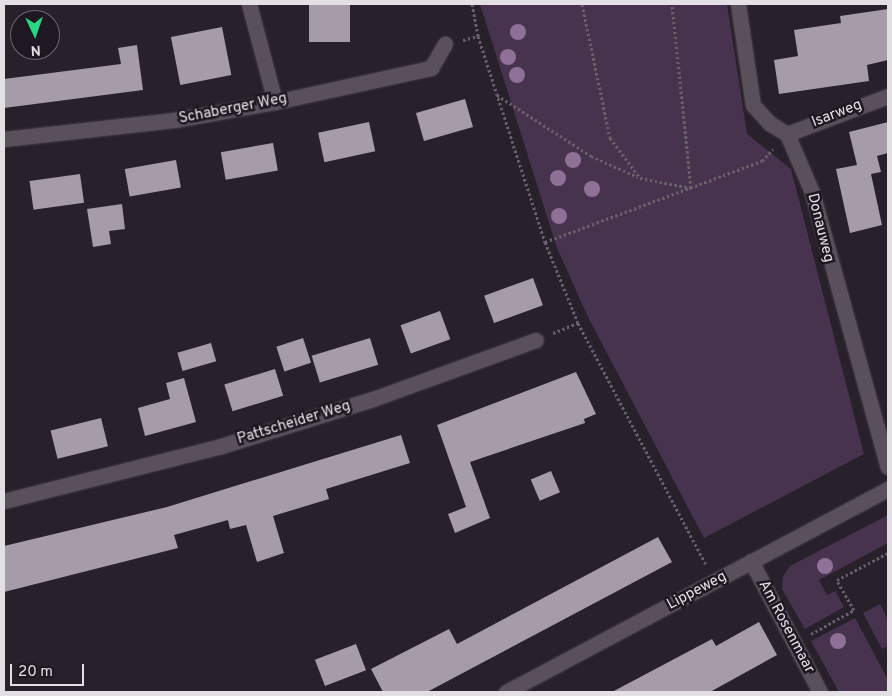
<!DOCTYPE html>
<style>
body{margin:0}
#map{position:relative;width:892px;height:696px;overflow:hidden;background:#28202b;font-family:Overpass,sans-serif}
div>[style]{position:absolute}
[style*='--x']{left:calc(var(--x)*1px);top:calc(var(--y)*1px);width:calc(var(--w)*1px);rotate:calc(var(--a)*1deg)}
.green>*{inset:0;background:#48334e}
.building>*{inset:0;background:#a69ba9;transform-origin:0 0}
.path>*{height:3px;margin-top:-1.5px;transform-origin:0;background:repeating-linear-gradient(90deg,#676069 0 2.5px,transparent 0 5px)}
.roads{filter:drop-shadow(0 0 1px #443d45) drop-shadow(0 0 1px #443d45)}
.street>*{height:15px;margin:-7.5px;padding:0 7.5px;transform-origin:7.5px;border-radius:7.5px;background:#59505c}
.trees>*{width:16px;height:16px;margin:-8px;border-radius:50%;background:#8f7197}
span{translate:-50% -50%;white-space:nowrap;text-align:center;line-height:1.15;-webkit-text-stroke:5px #1f1721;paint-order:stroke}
.street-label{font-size:15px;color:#e4dee5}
.frame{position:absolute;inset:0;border:5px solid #e4dee5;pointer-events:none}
.north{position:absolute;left:10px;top:10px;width:50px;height:50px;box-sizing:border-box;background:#1f1721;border:1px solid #6e676f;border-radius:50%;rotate:177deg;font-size:14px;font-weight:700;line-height:20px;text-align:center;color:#e4dee5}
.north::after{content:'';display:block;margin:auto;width:18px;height:22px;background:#29d885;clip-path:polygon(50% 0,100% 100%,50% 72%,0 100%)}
.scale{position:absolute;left:10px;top:664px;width:74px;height:22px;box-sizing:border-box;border:2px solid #e4dee5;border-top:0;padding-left:6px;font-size:15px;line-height:18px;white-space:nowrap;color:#e4dee5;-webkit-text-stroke:4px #1f1721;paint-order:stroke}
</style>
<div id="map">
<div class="green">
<i style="clip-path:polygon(480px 4px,727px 4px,747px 134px,791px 169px,864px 454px,704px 538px,588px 317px,557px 248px)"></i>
<i style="clip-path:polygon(888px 515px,888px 543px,819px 580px,827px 595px,835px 591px,844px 607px,805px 629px,782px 589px,783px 576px,790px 566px)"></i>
<i style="clip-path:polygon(880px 604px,888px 620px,888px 646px,882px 649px,863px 613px)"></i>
<i style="clip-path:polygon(855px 618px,888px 680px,887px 692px,839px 692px,811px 641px)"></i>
</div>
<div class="building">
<i style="left:309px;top:4px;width:41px;height:38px"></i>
<i style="clip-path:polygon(888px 9px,888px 60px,867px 65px,869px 81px,779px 94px,774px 60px,798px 56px,794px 30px,841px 23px,840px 16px)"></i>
<i style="left:222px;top:27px;width:49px;height:52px;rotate:79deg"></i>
<i style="clip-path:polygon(137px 45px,143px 90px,4px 108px,4px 79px,121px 64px,118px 48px)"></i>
<i style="left:465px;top:99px;width:29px;height:51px;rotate:74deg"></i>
<i style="left:369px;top:122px;width:30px;height:52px;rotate:78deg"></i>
<i style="clip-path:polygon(888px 122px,888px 153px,877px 156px,881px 172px,871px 174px,882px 225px,850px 233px,836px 169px,857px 165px,849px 132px)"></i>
<i style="left:273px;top:143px;width:28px;height:53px;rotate:80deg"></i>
<i style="left:176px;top:160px;width:28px;height:52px;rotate:80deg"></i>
<i style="left:80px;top:174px;width:29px;height:51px;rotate:82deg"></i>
<i style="clip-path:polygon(122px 204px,125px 229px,109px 231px,111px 244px,93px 247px,87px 209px)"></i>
<i style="left:533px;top:278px;width:29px;height:52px;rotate:70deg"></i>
<i style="left:440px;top:311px;width:30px;height:42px;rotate:70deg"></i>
<i style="left:303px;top:338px;width:26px;height:28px;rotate:72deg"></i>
<i style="left:370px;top:338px;width:28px;height:61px;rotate:73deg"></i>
<i style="left:211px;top:343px;width:19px;height:35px;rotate:74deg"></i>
<i style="left:275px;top:369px;width:28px;height:53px;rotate:73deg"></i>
<i style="clip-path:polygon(576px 372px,596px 414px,584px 419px,585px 423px,470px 462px,490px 518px,455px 533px,448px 514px,466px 507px,437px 425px)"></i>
<i style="clip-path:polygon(184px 378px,196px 422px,145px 436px,138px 408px,170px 399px,166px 383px)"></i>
<i style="left:101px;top:418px;width:29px;height:52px;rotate:76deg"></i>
<i style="clip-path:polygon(401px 435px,410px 463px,326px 489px,329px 499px,273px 516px,284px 553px,257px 562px,246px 525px,230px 529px,228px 520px,174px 535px,178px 548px,4px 592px,4px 546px,167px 507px)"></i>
<i style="left:551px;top:471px;width:23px;height:22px;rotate:67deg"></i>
<i style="clip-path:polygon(658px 537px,672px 562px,427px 692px,383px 692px,371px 669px,449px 629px,457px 644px)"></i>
<i style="clip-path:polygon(759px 622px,777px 655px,710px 692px,612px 692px,712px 639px,716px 646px)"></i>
<i style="left:356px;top:644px;width:28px;height:44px;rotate:69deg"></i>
</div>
<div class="path">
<i style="--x:472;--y:4;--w:33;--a:79"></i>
<i style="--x:478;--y:36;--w:217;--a:72"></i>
<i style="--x:545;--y:242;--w:87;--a:67.8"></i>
<i style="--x:578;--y:323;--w:274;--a:62.1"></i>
<i style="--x:582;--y:4;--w:137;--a:78.2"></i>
<i style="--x:610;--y:138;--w:50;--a:53.1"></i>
<i style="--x:640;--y:178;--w:52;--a:11.1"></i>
<i style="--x:691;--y:188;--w:185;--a:-95.9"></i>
<i style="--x:463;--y:40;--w:16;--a:-15"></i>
<i style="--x:497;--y:95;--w:112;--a:33"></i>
<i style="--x:591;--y:156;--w:51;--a:24.1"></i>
<i style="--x:545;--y:242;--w:232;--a:-20.5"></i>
<i style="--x:762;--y:161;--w:16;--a:-47"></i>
<i style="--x:553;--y:333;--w:27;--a:-22"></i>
<i style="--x:811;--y:634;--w:49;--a:-29.2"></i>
<i style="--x:854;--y:610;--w:34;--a:-120"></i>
<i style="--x:837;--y:580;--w:58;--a:-27.9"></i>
</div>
<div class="roads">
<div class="street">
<i style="--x:249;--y:4;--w:101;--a:75.1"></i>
<i style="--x:738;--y:4;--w:102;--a:81.6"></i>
<i style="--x:753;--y:105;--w:24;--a:48"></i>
<i style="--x:769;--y:123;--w:21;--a:31"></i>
<i style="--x:787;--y:134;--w:63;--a:66.7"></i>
<i style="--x:812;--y:192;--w:285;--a:74.6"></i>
<i style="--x:787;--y:134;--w:108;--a:-20.6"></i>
<i style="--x:4;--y:139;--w:171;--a:-6.4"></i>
<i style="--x:174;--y:120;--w:103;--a:-10.1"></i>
<i style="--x:275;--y:102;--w:160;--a:-12.3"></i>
<i style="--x:431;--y:68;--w:28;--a:-60"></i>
<i style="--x:4;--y:501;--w:224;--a:-14.2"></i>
<i style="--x:221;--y:446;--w:159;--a:-17.2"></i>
<i style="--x:373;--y:399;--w:173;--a:-19.9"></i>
<i style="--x:751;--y:561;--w:148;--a:62.2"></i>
<i style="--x:506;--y:692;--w:433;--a:-28"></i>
</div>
</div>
<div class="trees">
<i style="left:518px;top:32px"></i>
<i style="left:508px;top:57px"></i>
<i style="left:517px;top:75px"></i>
<i style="left:573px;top:160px"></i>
<i style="left:558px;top:178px"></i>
<i style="left:592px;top:189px"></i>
<i style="left:559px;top:216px"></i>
<i style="left:825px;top:566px"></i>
<i style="left:838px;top:641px"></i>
</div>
<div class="street-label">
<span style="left:233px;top:109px;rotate:-11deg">Schaberger Weg</span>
<span style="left:837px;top:114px;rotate:-21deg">Isarweg</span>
<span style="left:820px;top:228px;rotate:76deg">Donauweg</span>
<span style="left:294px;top:423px;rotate:-17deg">Pattscheider Weg</span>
<span style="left:697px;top:591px;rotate:-28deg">Lippeweg</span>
<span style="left:786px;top:627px;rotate:62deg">Am Rosenmaar</span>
</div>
<div class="frame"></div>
<div class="north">N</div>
<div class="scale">20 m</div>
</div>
